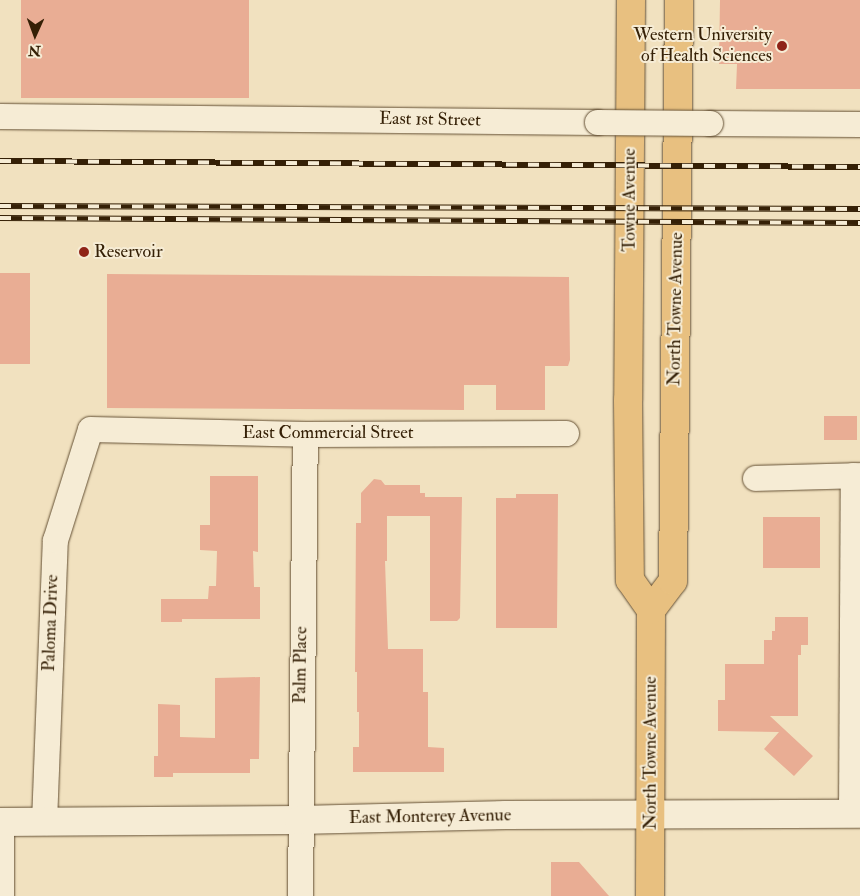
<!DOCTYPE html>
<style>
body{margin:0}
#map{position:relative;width:860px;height:896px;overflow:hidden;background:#f1e1bf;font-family:"IM FELL Double Pica",serif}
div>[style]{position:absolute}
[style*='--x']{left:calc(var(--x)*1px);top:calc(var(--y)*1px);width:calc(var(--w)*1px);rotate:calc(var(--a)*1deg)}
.building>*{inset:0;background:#e9ad94;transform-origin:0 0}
.roads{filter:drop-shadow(0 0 1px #645034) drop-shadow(0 0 1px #645034)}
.street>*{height:25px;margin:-12.5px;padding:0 12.5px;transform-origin:12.5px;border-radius:12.5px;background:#f6ecd5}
.secondary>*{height:28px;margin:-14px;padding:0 14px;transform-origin:14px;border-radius:14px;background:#f6ecd5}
.primary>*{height:28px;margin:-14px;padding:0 14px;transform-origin:14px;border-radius:14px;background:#e8c080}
.rail>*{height:5.5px;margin-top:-2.75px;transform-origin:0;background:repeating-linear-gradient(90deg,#f6ecd5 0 11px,#352006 0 22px);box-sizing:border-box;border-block:1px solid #352006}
.bridges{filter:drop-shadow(0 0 1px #645034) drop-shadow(0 0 1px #645034)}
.street-bridge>*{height:25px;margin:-12.5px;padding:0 12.5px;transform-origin:12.5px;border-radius:12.5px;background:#f6ecd5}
.dots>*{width:14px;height:14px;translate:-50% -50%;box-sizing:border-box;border:2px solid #f6ecd5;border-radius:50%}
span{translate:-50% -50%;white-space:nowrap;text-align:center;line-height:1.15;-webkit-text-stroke:4px #f6ecd5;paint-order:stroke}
.poi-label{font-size:18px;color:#352006}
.right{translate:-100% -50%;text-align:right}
.left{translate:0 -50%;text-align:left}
.street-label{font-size:18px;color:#352006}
.north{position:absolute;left:10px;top:10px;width:50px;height:50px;-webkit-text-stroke:4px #f6ecd5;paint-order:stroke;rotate:182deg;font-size:14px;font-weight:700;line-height:20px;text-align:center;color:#352006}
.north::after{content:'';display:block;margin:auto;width:18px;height:22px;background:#352006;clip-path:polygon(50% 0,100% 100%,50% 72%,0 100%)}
</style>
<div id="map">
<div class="building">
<i style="left:21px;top:0;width:228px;height:98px"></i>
<i style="clip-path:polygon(720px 0,860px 0,860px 89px,736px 89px,737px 64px,719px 64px)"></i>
<i style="left:0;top:273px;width:30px;height:91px"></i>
<i style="clip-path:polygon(107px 274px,569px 277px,570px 360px,568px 366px,545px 366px,545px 410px,496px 410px,496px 385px,464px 385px,464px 410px,107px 408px)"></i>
<i style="left:824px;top:416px;width:33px;height:24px"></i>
<i style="clip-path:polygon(210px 476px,258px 476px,258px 552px,253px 551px,254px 587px,260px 587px,260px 619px,182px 619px,182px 622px,161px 622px,161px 599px,208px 599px,209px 586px,216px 586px,217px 551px,200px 550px,200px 525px,210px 525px)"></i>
<i style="clip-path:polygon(374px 479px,381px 480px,385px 485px,420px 485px,420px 493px,425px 493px,425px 497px,462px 497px,460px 618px,457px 621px,430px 621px,430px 516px,387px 516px,387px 561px,385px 561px,388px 649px,423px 649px,423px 692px,428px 692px,428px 747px,444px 748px,444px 772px,353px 772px,353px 747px,359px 747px,359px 712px,357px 712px,357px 672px,355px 672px,356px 523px,361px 523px,361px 493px)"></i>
<i style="clip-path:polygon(516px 494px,558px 494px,557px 628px,496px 628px,496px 498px,516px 498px)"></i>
<i style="left:763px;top:517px;width:57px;height:51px"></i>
<i style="clip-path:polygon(775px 617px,808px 617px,808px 645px,801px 645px,801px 655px,798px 655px,798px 716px,770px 716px,813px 756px,794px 776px,764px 749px,779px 732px,718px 731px,718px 700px,725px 700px,725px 664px,764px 664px,764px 640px,772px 640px,772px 631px,775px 631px)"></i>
<i style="clip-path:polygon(260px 677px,259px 759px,250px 759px,250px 773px,173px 773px,173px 777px,154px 777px,154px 756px,158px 756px,158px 704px,180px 705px,180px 737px,215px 738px,215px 678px)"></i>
<i style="clip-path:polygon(551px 862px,579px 862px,609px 896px,551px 896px)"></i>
</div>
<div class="roads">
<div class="street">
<i style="--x:0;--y:116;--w:597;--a:0.58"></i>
<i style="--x:710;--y:123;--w:150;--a:0.4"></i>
<i style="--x:755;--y:478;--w:105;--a:-1.6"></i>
<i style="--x:851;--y:814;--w:339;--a:-89.7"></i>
<i style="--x:44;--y:822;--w:282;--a:-87.8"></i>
<i style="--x:55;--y:540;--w:116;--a:-72.5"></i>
<i style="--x:90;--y:429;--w:215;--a:1.3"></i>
<i style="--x:305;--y:434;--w:261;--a:-0.2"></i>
<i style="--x:1;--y:896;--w:74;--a:-90"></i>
<i style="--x:300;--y:896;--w:462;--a:-89.4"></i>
</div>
<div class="secondary">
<i style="--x:0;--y:822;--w:299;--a:-0.4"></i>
<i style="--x:299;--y:820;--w:207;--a:-1.4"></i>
<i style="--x:506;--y:815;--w:354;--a:-0.2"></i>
</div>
<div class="primary">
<i style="--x:631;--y:0;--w:400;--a:90.4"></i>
<i style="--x:628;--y:400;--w:180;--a:89.4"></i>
<i style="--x:630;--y:580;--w:37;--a:55"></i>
<i style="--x:651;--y:610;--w:286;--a:90.2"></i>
<i style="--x:651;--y:610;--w:36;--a:-53"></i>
<i style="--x:673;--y:581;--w:581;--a:-89.41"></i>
</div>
</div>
<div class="rail">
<i style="--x:0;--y:161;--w:860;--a:0.4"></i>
<i style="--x:0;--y:206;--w:860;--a:0.2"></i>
<i style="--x:0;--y:218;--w:860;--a:0.33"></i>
</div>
<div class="bridges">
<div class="street-bridge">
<i style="--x:597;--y:122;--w:113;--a:0.5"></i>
</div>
</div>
<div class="dots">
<i style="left:782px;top:46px;background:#8f2418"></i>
<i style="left:84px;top:252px;background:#8f2418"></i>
</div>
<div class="poi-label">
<span class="right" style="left:772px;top:46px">Western University<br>of Health Sciences</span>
<span class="left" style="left:94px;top:252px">Reservoir</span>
</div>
<div class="street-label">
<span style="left:430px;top:120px;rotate:1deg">East 1st Street</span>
<span style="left:630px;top:200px;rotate:-90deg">Towne Avenue</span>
<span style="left:676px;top:309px;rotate:-89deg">North Towne Avenue</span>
<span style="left:328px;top:433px">East Commercial Street</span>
<span style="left:51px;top:623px;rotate:-88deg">Paloma Drive</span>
<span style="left:301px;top:665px;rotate:-89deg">Palm Place</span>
<span style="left:651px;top:753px;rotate:-90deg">North Towne Avenue</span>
<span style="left:430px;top:817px;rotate:-1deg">East Monterey Avenue</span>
</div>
<div class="north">N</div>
</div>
